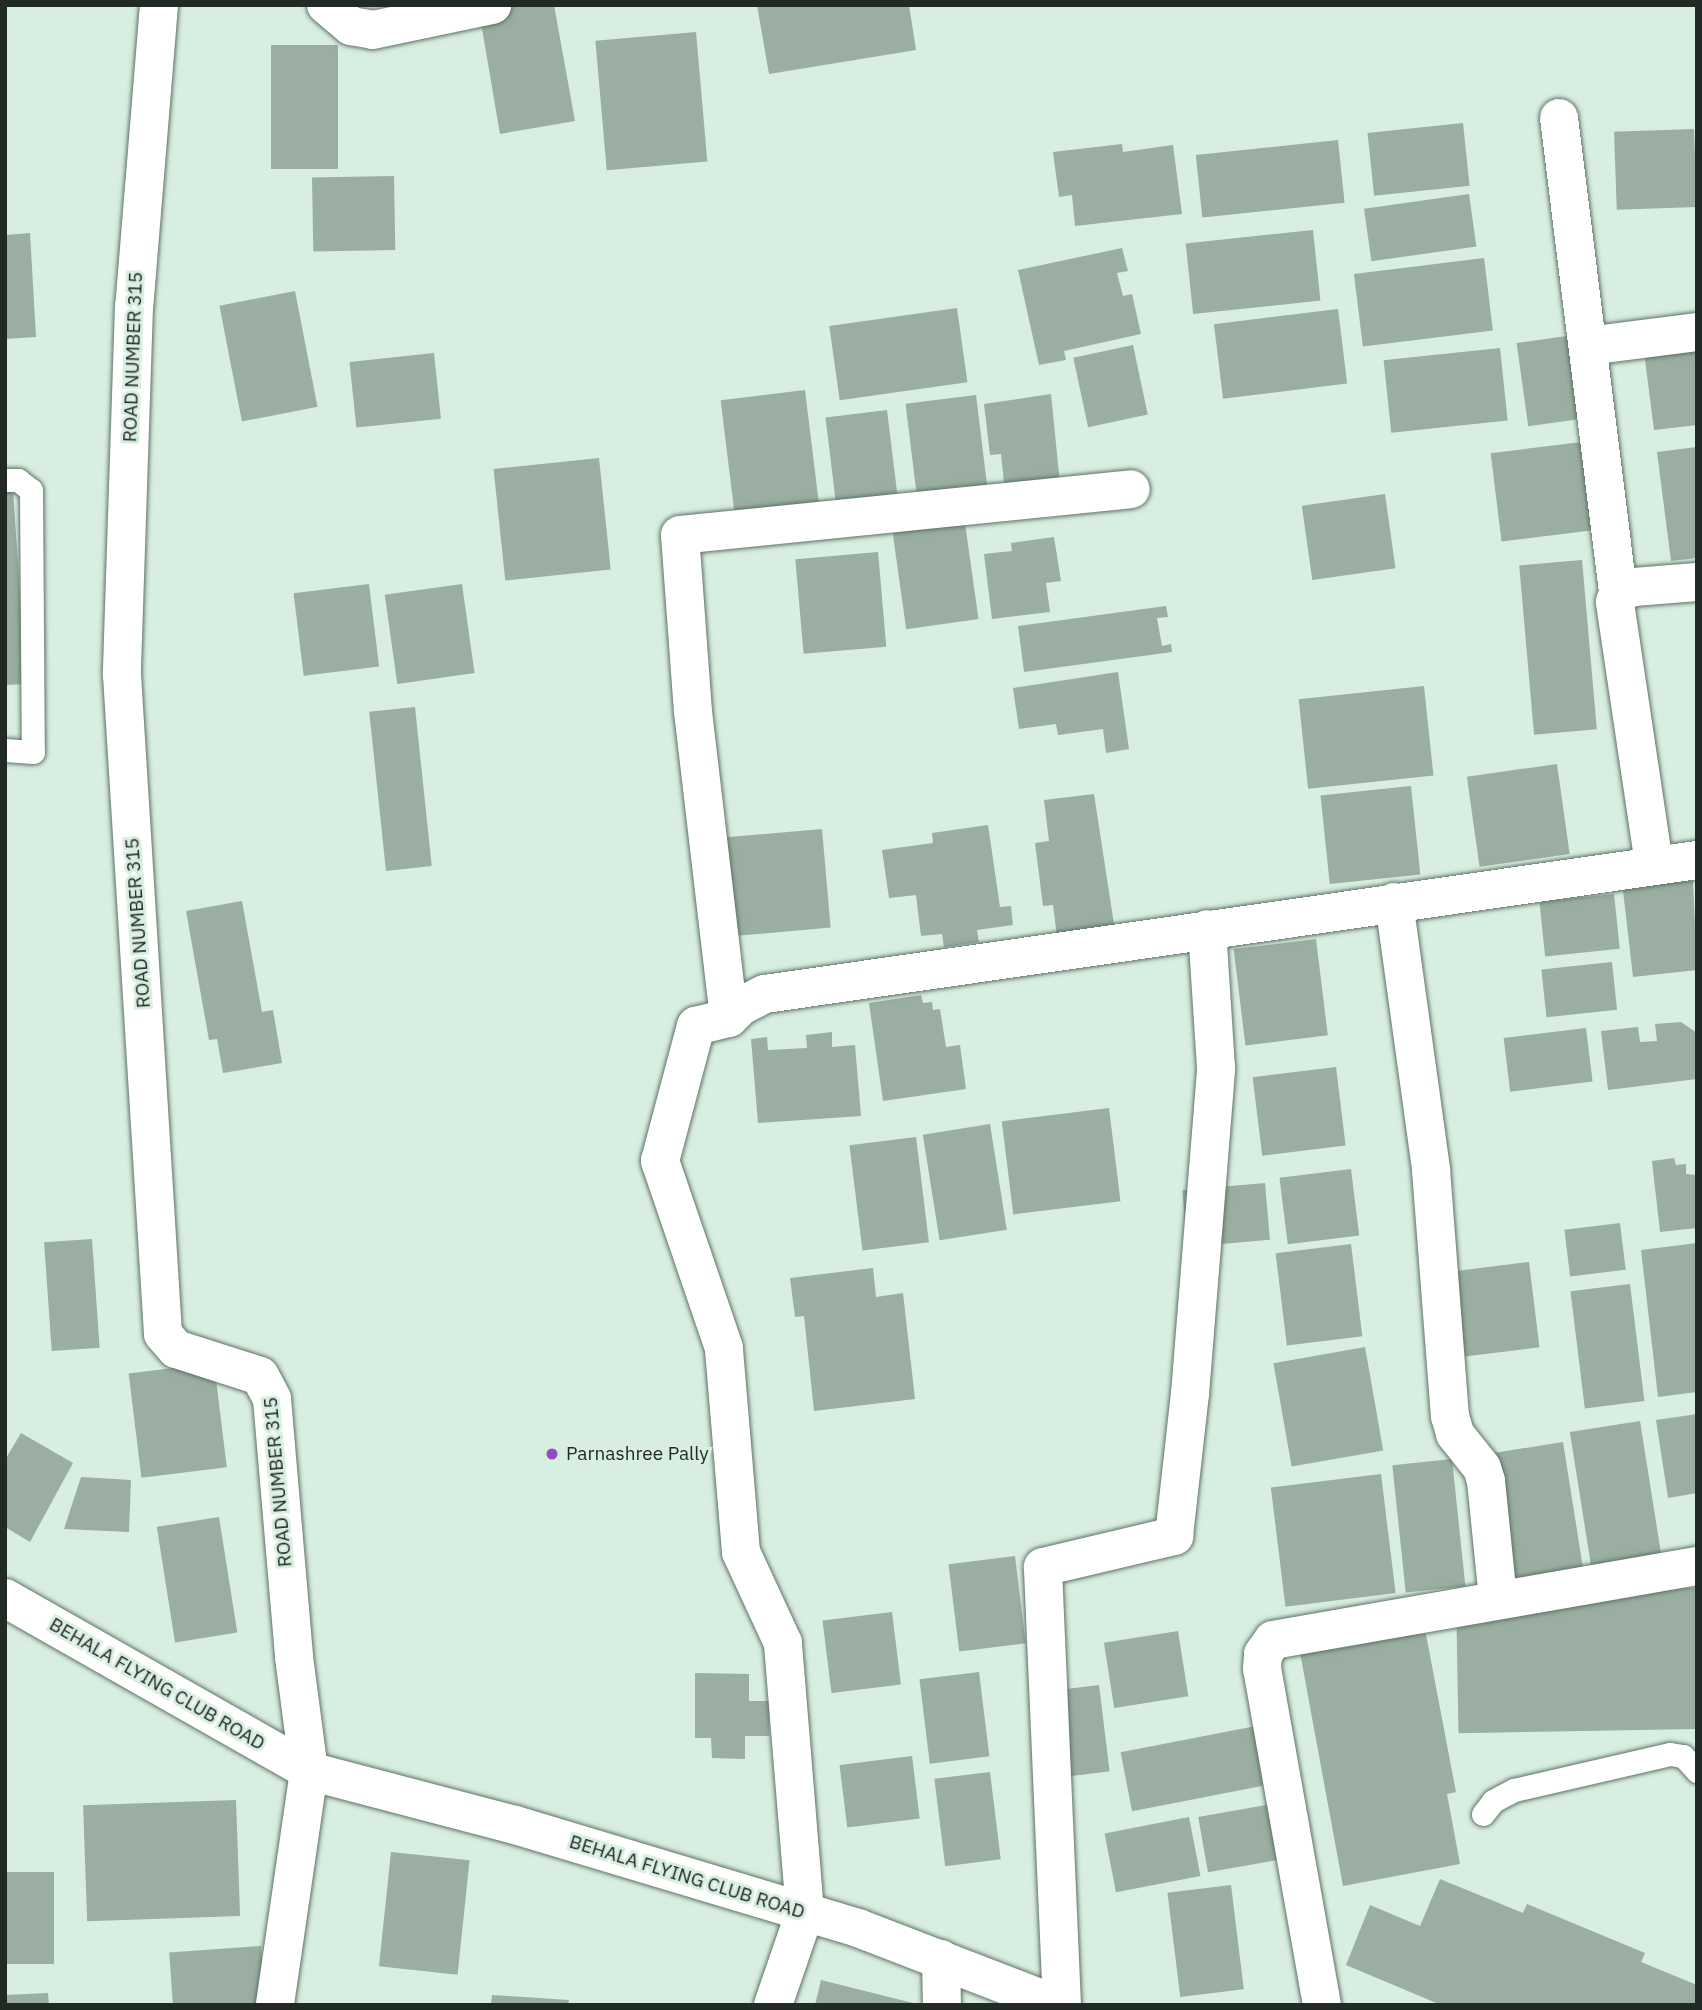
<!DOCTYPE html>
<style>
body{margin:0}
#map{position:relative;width:1702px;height:2010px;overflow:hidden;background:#d8eee0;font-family:"IBM Plex Sans",sans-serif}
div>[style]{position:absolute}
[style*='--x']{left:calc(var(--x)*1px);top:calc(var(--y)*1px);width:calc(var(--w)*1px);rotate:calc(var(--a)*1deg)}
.building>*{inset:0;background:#9aaea1;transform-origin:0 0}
.roads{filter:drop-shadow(0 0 2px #5f7266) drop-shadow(0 0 2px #5f7266)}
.service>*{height:23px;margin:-11.5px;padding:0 11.5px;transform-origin:11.5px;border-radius:11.5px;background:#fff}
.minor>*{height:38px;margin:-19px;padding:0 19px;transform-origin:19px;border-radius:19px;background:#fff}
.dots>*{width:19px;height:19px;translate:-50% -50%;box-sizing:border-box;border:4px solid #d8eee0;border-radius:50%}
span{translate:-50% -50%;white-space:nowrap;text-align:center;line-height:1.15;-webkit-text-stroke:6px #d8eee0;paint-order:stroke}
.street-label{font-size:19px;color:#222a25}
.poi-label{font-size:19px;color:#222a25}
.left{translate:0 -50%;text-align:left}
.frame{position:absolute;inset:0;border:7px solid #222a25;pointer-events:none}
</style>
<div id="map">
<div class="building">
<i style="clip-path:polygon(513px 5px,554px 5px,575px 121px,500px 134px,479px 11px)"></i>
<i style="clip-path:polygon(757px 5px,909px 5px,916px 50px,769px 74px)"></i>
<i style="left:696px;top:32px;width:130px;height:101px;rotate:85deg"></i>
<i style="left:271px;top:45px;width:67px;height:124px"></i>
<i style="left:1463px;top:123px;width:63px;height:96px;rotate:84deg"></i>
<i style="left:1694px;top:129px;width:78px;height:80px;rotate:88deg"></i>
<i style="left:1338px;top:140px;width:63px;height:143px;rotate:84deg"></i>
<i style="clip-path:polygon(1122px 144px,1123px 152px,1173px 145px,1182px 214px,1075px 226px,1072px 195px,1059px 197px,1053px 152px)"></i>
<i style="left:394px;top:176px;width:74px;height:82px;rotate:89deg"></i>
<i style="left:1469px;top:194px;width:53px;height:106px;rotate:82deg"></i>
<i style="left:1313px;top:230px;width:71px;height:128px;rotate:84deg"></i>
<i style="clip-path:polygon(30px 233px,36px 337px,5px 339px,5px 235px)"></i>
<i style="clip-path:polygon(1122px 248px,1128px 271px,1117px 273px,1123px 296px,1132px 294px,1141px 334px,1064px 351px,1066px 360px,1039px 365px,1018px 270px)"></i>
<i style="left:1484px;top:258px;width:73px;height:131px;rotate:83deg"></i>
<i style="left:295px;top:291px;width:118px;height:77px;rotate:79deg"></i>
<i style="left:957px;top:308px;width:75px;height:129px;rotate:82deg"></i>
<i style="left:1338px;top:309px;width:75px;height:125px;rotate:83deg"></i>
<i style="left:1574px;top:335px;width:84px;height:58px;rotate:82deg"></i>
<i style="clip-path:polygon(1697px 337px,1697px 425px,1654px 430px,1643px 344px)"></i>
<i style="left:1133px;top:345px;width:71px;height:61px;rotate:78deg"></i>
<i style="left:1500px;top:348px;width:73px;height:117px;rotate:84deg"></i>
<i style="left:434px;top:353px;width:66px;height:85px;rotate:84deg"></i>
<i style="left:805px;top:390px;width:113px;height:85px;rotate:83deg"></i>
<i style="clip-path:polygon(1051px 394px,1061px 494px,1005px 492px,1001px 454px,990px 455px,984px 404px)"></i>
<i style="left:976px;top:395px;width:97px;height:71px;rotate:83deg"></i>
<i style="left:887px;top:410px;width:86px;height:62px;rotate:83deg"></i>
<i style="left:1582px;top:442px;width:89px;height:92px;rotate:83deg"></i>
<i style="clip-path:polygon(1697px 447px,1697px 558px,1671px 561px,1657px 452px)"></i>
<i style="left:599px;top:458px;width:112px;height:106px;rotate:84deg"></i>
<i style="clip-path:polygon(13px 489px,26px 684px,5px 685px,5px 490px)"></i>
<i style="left:1385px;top:494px;width:75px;height:84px;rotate:82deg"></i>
<i style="left:965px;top:523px;width:97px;height:73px;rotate:82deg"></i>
<i style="clip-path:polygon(1054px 537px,1061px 581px,1046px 583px,1050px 612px,992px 619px,984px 554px,1012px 551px,1011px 543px)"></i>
<i style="left:878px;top:552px;width:95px;height:83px;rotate:85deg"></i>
<i style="left:1582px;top:560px;width:170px;height:63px;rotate:85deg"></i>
<i style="left:369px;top:584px;width:83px;height:76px;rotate:83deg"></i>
<i style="left:462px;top:584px;width:90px;height:78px;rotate:82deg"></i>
<i style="clip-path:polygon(1166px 606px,1168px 617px,1157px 618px,1162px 646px,1171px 644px,1172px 652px,1024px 672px,1018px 626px)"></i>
<i style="clip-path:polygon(1118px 672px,1129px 749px,1106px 753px,1103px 729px,1058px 735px,1056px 724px,1019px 729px,1013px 688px)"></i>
<i style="left:1424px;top:686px;width:90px;height:126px;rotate:84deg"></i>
<i style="left:415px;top:707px;width:160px;height:46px;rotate:84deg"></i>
<i style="left:1557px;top:764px;width:91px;height:91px;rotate:82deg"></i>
<i style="left:1411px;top:786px;width:89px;height:91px;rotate:84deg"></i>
<i style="clip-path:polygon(1094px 794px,1115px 931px,1057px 937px,1053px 905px,1043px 906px,1035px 843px,1049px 841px,1044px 800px)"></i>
<i style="clip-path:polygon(988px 825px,1000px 907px,1011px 906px,1013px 925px,977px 930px,979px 942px,944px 947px,942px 934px,921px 936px,916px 895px,889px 898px,882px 850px,933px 843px,932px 833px)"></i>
<i style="left:822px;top:829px;width:99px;height:96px;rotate:85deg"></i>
<i style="clip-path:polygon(1693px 881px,1697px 970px,1633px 977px,1622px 882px)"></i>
<i style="left:1614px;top:894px;width:55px;height:75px;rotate:84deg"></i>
<i style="clip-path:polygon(242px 901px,262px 1012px,273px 1010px,282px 1063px,223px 1073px,217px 1039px,209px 1040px,186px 911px)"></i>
<i style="left:1316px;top:939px;width:97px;height:83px;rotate:83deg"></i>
<i style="left:1612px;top:962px;width:48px;height:71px;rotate:84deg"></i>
<i style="clip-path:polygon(921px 995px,923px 1003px,932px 1002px,933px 1010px,940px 1009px,946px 1047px,960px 1045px,966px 1089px,883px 1101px,869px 1003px)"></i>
<i style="clip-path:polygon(1681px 1022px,1697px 1033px,1697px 1079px,1608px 1090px,1601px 1031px,1638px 1027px,1640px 1042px,1657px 1041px,1655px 1024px)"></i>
<i style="left:1586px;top:1028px;width:54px;height:83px;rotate:83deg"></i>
<i style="clip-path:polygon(832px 1032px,832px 1047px,855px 1045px,861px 1116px,758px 1123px,751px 1039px,767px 1037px,768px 1050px,807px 1048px,806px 1035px)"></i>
<i style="left:1336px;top:1067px;width:79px;height:84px;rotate:83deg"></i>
<i style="left:1109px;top:1108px;width:94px;height:108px;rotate:83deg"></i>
<i style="left:990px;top:1124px;width:107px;height:68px;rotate:81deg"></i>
<i style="left:916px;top:1137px;width:106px;height:67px;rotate:83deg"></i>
<i style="clip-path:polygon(1674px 1158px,1676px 1165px,1686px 1164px,1686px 1174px,1697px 1175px,1697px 1228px,1660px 1232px,1652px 1161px)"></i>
<i style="left:1351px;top:1169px;width:67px;height:72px;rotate:83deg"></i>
<i style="left:1265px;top:1183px;width:57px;height:83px;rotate:85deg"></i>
<i style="left:1620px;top:1223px;width:47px;height:56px;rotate:83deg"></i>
<i style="left:92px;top:1239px;width:109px;height:48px;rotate:86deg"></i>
<i style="clip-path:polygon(1697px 1243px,1697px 1392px,1658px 1397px,1641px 1250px)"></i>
<i style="left:1351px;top:1244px;width:93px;height:76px;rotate:83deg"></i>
<i style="left:1529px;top:1262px;width:86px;height:75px;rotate:83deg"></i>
<i style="clip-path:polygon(873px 1268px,876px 1297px,903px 1293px,915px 1399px,814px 1411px,804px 1316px,795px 1317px,790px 1278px)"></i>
<i style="left:1630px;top:1284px;width:118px;height:60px;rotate:83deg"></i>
<i style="left:1365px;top:1347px;width:105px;height:93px;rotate:80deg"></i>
<i style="left:214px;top:1363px;width:105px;height:86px;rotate:83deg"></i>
<i style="clip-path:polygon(1697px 1414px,1697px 1493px,1668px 1498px,1656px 1420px)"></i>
<i style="left:1640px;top:1421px;width:144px;height:71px;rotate:81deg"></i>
<i style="clip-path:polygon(21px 1433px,73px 1463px,30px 1542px,5px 1527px,5px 1460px)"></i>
<i style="left:1563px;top:1442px;width:131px;height:72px;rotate:81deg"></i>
<i style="left:1452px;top:1459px;width:128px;height:60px;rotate:84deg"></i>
<i style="left:1381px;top:1474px;width:120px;height:111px;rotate:83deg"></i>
<i style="clip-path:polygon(81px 1477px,131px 1480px,129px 1532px,64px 1529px)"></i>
<i style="left:219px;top:1517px;width:117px;height:63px;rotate:81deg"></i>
<i style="left:1015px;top:1556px;width:88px;height:67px;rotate:83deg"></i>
<i style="left:1695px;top:1588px;width:141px;height:239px;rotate:89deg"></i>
<i style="left:892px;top:1612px;width:73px;height:70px;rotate:83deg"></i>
<i style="clip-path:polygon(1424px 1624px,1456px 1792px,1447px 1794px,1460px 1864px,1343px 1886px,1299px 1647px)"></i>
<i style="left:1178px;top:1631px;width:66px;height:75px;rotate:81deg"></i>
<i style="left:979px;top:1672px;width:85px;height:60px;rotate:83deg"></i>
<i style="clip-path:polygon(695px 1673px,749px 1674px,749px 1701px,769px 1701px,769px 1736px,745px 1736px,745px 1759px,712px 1758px,711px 1738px,695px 1738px)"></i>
<i style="left:1099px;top:1685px;width:87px;height:64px;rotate:83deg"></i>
<i style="left:1261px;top:1725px;width:60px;height:143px;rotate:79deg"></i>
<i style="left:912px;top:1756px;width:63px;height:73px;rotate:83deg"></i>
<i style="left:990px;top:1772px;width:88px;height:56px;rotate:83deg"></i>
<i style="left:236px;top:1800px;width:116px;height:153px;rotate:88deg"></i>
<i style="left:1278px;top:1803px;width:56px;height:81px;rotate:80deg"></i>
<i style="left:1189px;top:1817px;width:60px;height:86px;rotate:79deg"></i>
<i style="left:391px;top:1852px;width:79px;height:115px;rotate:6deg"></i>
<i style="left:5px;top:1872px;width:49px;height:92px"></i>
<i style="clip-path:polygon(1440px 1879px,1523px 1913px,1527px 1904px,1645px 1953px,1641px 1962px,1697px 1985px,1697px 2005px,1441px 2005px,1346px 1965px,1370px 1905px,1420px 1926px)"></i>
<i style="left:1231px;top:1885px;width:105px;height:64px;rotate:83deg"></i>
<i style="left:261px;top:1946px;width:59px;height:92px;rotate:86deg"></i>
<i style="clip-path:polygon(821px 1980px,917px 2004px,917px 2005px,815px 2005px)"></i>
<i style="clip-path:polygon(48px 1993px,49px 2005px,5px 2005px,5px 1995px)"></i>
<i style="clip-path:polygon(492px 1995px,569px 2000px,568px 2005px,491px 2005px)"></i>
</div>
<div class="roads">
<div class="service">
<i style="--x:5;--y:480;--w:13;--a:0"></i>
<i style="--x:18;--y:480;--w:16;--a:38"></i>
<i style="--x:31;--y:490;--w:262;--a:89.6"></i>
<i style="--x:33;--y:752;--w:28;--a:-176"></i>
<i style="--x:1483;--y:1814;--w:16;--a:-52"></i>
<i style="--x:1493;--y:1801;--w:24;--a:-28"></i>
<i style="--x:1514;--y:1790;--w:160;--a:-13"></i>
<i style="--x:1670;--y:1754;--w:13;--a:9"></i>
<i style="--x:1683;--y:1756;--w:21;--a:47"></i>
</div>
<div class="minor">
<i style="--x:159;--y:5;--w:302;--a:94.7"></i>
<i style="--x:134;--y:306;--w:369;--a:91.9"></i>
<i style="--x:122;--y:675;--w:660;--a:86.44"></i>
<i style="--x:163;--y:1334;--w:20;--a:49"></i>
<i style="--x:176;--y:1349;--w:88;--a:17.8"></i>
<i style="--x:260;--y:1376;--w:26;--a:62"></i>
<i style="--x:272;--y:1399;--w:259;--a:85.1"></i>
<i style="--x:294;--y:1657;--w:115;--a:82.5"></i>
<i style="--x:309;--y:1771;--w:236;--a:98.3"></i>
<i style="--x:326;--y:5;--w:33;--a:40"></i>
<i style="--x:351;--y:26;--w:22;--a:10"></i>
<i style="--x:373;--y:30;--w:122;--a:-11.9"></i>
<i style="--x:1559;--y:118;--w:479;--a:82.9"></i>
<i style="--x:1588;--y:346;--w:110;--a:-7.3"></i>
<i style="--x:1654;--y:864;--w:265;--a:-98.5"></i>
<i style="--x:1615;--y:602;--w:9;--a:-72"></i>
<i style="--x:1618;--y:593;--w:17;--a:-21"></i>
<i style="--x:1634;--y:587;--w:63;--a:-4.5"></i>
<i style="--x:1394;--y:902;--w:271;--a:82.1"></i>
<i style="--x:1431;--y:1170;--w:247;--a:85.6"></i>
<i style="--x:1450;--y:1416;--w:19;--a:74"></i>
<i style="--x:1455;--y:1434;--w:43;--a:51.5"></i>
<i style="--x:1482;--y:1468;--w:14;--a:73"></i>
<i style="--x:1486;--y:1481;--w:119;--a:84.2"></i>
<i style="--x:729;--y:1018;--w:308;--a:-96.7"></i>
<i style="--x:693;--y:712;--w:177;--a:-94.2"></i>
<i style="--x:680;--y:535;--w:453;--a:-5.8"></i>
<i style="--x:5;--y:1598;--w:350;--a:29.6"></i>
<i style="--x:309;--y:1771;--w:213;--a:14.7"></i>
<i style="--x:515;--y:1825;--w:358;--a:16.7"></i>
<i style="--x:858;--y:1928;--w:214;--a:21.1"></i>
<i style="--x:941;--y:1959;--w:46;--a:88.8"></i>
<i style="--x:773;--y:2005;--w:98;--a:-71"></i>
<i style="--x:805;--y:1912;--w:270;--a:-94.7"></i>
<i style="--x:783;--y:1643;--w:100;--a:-114.8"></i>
<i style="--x:741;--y:1552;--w:205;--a:-94.8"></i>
<i style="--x:724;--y:1348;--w:198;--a:-108.9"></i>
<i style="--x:660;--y:1161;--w:140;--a:-75.1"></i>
<i style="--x:696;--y:1026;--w:34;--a:-14"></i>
<i style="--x:729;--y:1018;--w:17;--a:-45"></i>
<i style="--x:741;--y:1006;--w:27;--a:-27"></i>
<i style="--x:765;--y:994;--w:942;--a:-8.18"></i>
<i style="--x:1062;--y:2005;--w:438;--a:-92.5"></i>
<i style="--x:1043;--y:1567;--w:135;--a:-13.3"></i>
<i style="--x:1174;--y:1536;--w:143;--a:-83.6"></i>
<i style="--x:1190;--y:1394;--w:327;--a:-85.4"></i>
<i style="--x:1216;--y:1068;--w:139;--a:-93.7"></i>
<i style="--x:1322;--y:2005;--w:341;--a:-100.1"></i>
<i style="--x:1262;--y:1669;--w:15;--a:-86"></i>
<i style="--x:1263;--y:1654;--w:17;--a:-54"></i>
<i style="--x:1273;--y:1640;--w:430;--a:-9.9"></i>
</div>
</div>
<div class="dots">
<i style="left:552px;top:1454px;background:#944cbf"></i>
</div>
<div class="street-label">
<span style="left:133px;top:357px;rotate:-88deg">ROAD NUMBER 315</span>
<span style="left:138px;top:923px;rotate:-94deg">ROAD NUMBER 315</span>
<span style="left:278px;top:1482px;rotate:-95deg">ROAD NUMBER 315</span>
<span style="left:157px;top:1684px;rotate:30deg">BEHALA FLYING CLUB ROAD</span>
<span style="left:687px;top:1877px;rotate:17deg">BEHALA FLYING CLUB ROAD</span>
</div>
<div class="poi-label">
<span class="left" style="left:566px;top:1454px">Parnashree Pally</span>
</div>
<div class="frame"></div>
</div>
